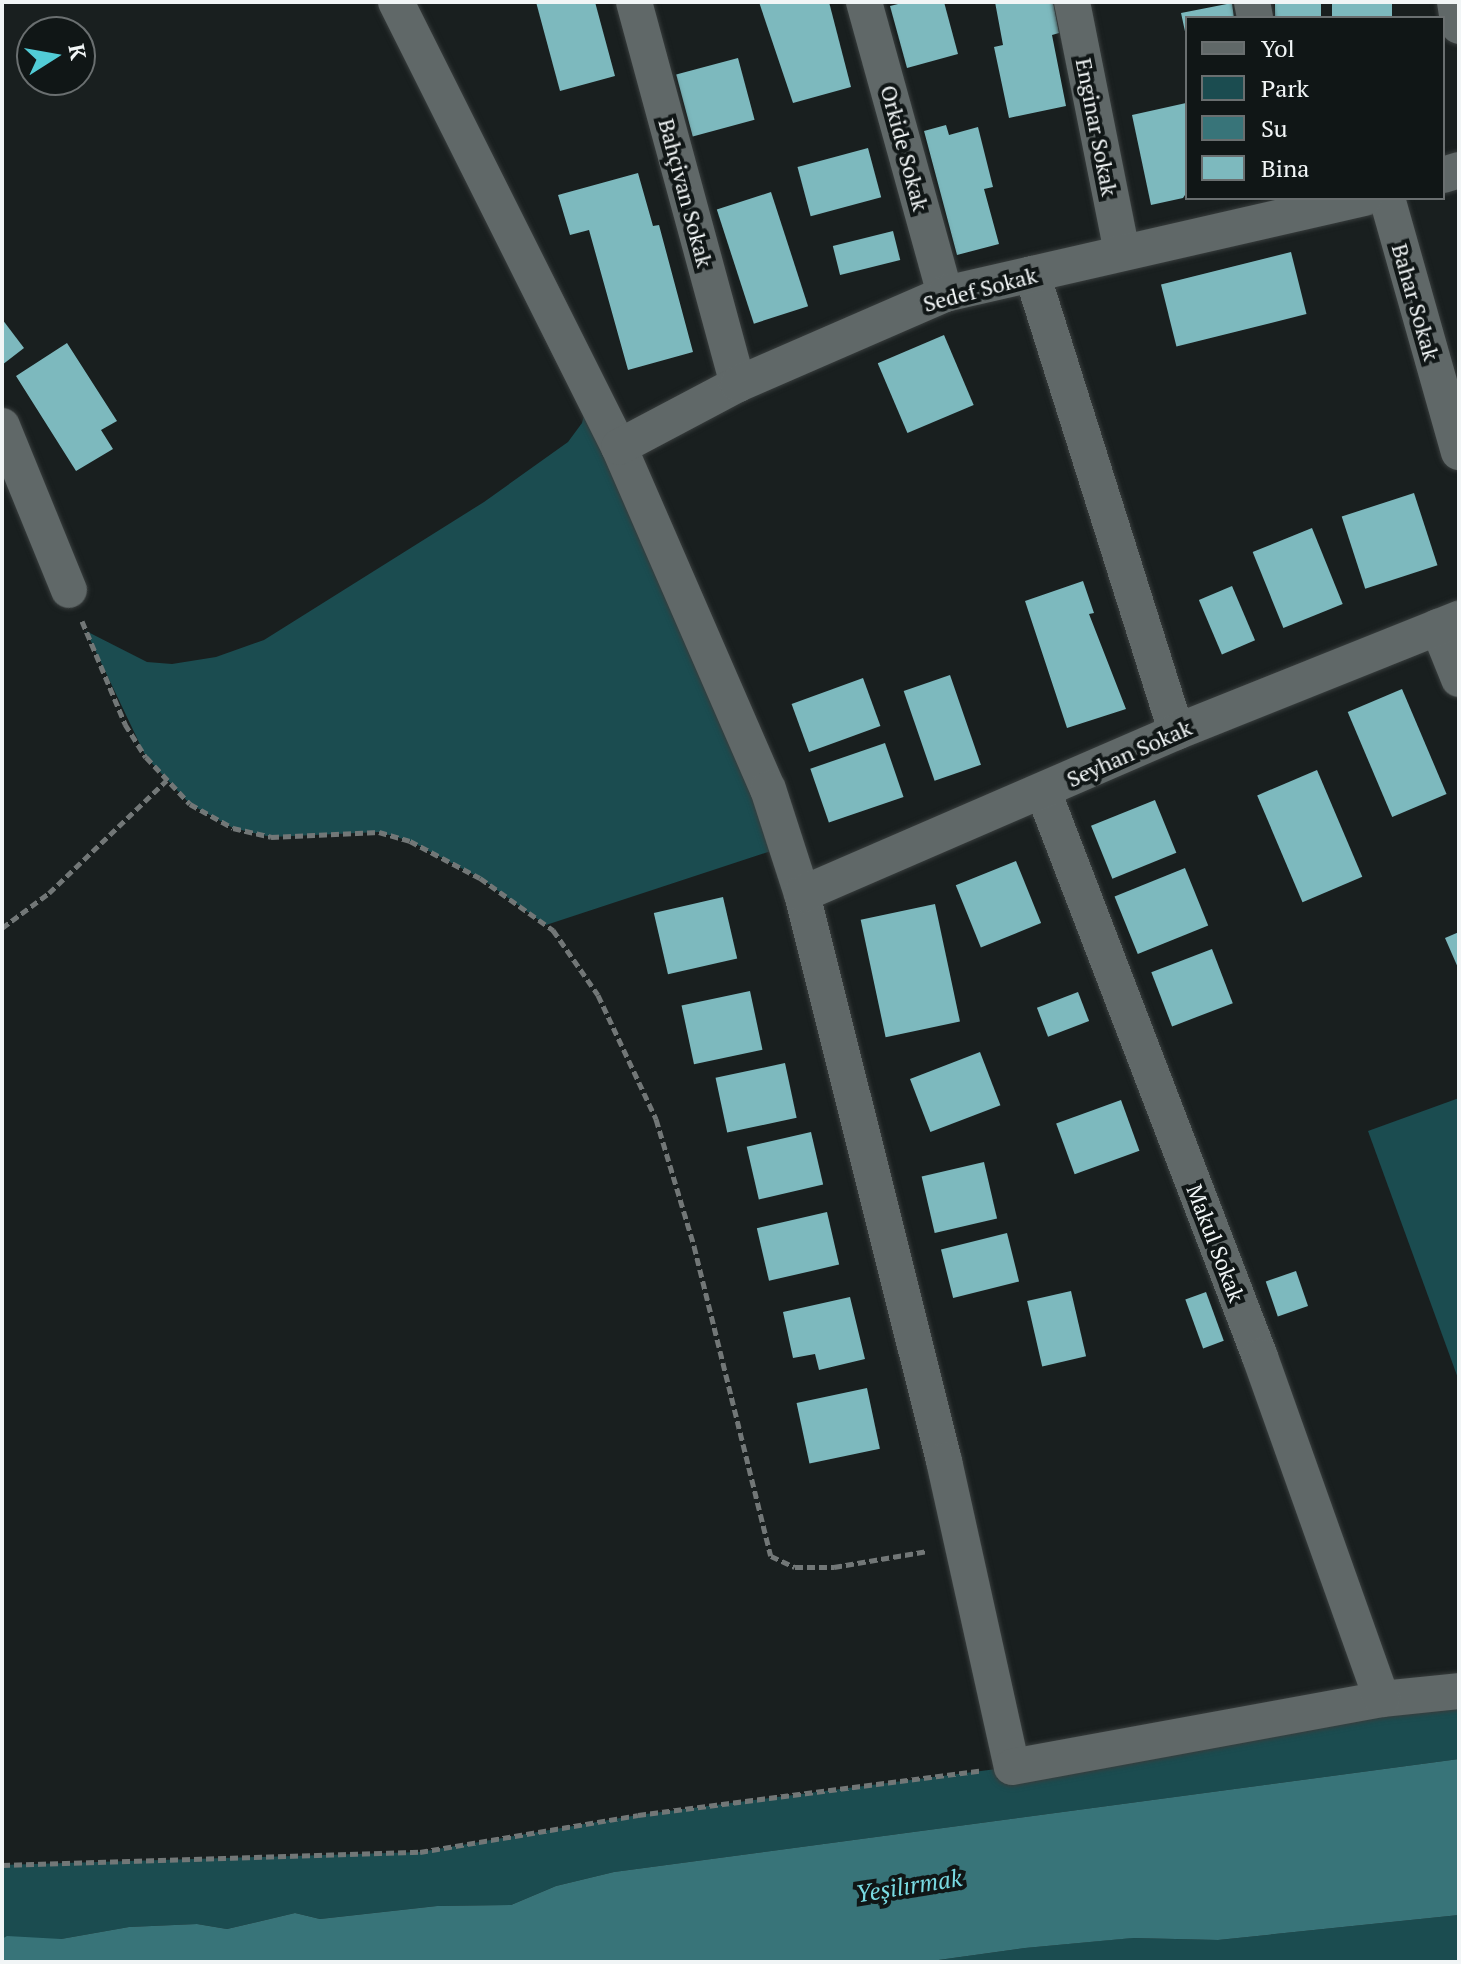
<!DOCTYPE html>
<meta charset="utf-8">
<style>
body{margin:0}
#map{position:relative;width:1461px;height:1964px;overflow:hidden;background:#191f1f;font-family:"PT Serif",serif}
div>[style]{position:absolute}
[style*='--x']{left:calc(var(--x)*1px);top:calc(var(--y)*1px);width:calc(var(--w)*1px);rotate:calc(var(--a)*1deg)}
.green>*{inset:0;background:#1b4c50}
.water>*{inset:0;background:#387479}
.building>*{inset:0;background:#7db9be;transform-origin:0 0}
.path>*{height:5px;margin-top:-2.5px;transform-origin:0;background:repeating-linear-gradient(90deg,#727777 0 8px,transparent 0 12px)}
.roads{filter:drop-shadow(0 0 2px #383d3d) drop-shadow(0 0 2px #383d3d)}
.street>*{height:36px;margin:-18px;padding:0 18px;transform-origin:18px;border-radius:18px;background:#606868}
span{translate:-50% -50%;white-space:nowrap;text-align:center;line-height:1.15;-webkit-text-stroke:8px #101616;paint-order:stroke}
.street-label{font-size:22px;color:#f1f5f6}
.water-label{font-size:24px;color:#79dae2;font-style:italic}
.frame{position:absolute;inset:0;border:4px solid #f1f5f6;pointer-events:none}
.legend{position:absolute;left:1185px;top:16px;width:260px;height:184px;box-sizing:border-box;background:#101616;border:2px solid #6a6f70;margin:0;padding:10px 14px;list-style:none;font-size:24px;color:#f1f5f6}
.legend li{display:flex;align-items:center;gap:16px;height:40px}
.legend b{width:40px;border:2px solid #6a6f70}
.north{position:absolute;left:16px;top:16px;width:80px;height:80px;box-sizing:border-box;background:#101616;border:2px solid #6a6f70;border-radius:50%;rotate:79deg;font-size:22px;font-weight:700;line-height:32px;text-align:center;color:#f1f5f6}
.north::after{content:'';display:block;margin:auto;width:28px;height:36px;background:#52ccd6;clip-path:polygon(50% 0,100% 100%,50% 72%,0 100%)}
</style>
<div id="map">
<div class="green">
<i style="clip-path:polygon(591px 390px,786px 846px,546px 925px,480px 878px,410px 841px,379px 832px,271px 837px,233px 828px,190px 804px,146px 757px,86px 631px,147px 662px,172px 664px,216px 657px,264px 640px,484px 502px,568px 442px,582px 423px)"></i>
<i style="clip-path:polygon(1459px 1098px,1459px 1381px,1368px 1131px)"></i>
<i style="clip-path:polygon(1459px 1691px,1459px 1759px,614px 1872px,556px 1886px,511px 1905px,437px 1906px,320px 1919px,295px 1913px,227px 1929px,197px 1924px,129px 1927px,61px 1939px,2px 1939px,2px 1865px,420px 1852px,638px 1815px,1012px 1767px)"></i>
<i style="clip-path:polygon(1459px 1915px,1459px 1962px,924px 1962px,1025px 1948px,1132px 1938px,1218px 1940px)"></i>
</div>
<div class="water">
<i style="clip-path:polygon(1459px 1759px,1459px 1915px,1218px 1940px,1133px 1938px,1025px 1948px,924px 1962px,2px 1962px,2px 1939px,7px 1936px,61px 1939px,129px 1927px,197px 1924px,227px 1929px,295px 1913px,320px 1919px,437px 1906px,511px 1905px,556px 1886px,614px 1872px)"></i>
</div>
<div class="building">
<i style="clip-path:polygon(536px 2px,595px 2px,615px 76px,560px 91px)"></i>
<i style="clip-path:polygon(759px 2px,829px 2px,851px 87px,793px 103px)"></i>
<i style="clip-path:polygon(906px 2px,944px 2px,958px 54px,907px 68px,890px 6px)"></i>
<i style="clip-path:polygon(995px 2px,1053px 2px,1059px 33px,1052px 35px,1066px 106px,1009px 118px,994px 47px,1003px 45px)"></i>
<i style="left:1275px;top:2px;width:46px;height:16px"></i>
<i style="left:1332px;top:2px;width:60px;height:16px"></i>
<i style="clip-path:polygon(1232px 3px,1234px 18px,1187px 18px,1186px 36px,1181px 13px)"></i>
<i style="left:738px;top:58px;width:64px;height:64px;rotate:75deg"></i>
<i style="clip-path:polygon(1186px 103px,1187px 192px,1183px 198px,1151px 205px,1132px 115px)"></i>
<i style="clip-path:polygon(946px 125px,949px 135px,978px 127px,993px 187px,984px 189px,999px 244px,957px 255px,924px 131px)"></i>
<i style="left:868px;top:148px;width:51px;height:73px;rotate:75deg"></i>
<i style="clip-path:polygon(638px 173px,653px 226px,659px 225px,693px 352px,628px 370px,589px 230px,570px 235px,558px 195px)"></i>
<i style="left:771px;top:192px;width:120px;height:57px;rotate:72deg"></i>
<i style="left:893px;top:231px;width:30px;height:62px;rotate:76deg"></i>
<i style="left:1291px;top:252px;width:64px;height:134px;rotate:76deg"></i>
<i style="clip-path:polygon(2px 319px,24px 348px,2px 365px)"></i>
<i style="left:944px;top:335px;width:76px;height:72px;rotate:67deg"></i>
<i style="clip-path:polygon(67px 343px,117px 421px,101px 430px,113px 449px,76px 471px,16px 376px)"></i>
<i style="left:1414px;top:493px;width:76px;height:76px;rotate:72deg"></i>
<i style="left:1312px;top:528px;width:82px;height:64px;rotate:68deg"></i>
<i style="clip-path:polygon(1083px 581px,1094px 613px,1089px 614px,1126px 709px,1067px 728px,1025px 601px)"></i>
<i style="left:1232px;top:586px;width:59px;height:36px;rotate:67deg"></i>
<i style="left:950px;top:675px;width:95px;height:49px;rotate:71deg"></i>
<i style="left:863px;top:678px;width:51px;height:76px;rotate:70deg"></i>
<i style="left:1402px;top:689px;width:114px;height:59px;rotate:67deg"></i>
<i style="left:885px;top:743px;width:57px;height:79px;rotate:71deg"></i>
<i style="left:1317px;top:770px;width:116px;height:65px;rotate:67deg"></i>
<i style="left:1155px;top:800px;width:57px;height:69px;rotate:68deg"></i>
<i style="left:1016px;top:861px;width:67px;height:65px;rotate:68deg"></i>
<i style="left:1185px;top:868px;width:62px;height:76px;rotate:68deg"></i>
<i style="left:723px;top:897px;width:63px;height:71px;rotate:77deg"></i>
<i style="left:935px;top:904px;width:120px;height:76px;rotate:78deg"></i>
<i style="clip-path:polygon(1459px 932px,1459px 970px,1445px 938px)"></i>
<i style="left:1212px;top:949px;width:58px;height:65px;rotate:69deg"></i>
<i style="left:750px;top:991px;width:60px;height:70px;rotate:78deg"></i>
<i style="left:1078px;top:992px;width:31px;height:44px;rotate:69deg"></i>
<i style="left:980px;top:1052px;width:57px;height:75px;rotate:69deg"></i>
<i style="left:785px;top:1063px;width:56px;height:71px;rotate:78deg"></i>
<i style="left:1121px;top:1100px;width:54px;height:69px;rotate:70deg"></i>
<i style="left:811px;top:1132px;width:54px;height:66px;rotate:77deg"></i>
<i style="left:984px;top:1162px;width:58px;height:64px;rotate:77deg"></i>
<i style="left:827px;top:1212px;width:54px;height:72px;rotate:77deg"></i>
<i style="left:1007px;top:1233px;width:50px;height:68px;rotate:76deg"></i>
<i style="left:1296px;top:1271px;width:37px;height:32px;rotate:71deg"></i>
<i style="left:1071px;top:1291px;width:67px;height:45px;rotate:77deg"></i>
<i style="left:1206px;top:1292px;width:52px;height:22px;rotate:70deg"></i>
<i style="clip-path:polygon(850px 1297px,865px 1359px,819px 1370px,815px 1354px,793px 1358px,783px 1312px)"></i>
<i style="left:867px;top:1388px;width:62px;height:72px;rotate:78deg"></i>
</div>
<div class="path">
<i style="--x:82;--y:621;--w:112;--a:67.3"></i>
<i style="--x:125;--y:724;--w:39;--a:58"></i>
<i style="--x:146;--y:757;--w:64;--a:46.9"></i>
<i style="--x:190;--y:804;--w:49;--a:29.2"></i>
<i style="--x:233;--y:828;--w:39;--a:13"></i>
<i style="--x:271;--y:837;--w:108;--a:-2.7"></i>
<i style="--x:379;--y:832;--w:32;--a:16"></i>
<i style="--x:410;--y:841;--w:79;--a:27.9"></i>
<i style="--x:480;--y:878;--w:90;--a:35.5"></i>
<i style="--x:553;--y:930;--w:79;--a:55.3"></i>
<i style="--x:598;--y:995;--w:137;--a:64.9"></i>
<i style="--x:656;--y:1119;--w:133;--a:73.3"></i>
<i style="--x:694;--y:1246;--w:319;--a:76.1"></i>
<i style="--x:771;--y:1556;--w:26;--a:25"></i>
<i style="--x:795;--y:1567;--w:39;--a:0"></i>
<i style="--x:834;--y:1567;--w:95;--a:-9.7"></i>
<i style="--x:2;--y:928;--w:59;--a:-36.7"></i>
<i style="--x:49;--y:893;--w:163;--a:-43.8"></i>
<i style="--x:2;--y:1865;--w:418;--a:-1.8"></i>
<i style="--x:420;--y:1852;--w:221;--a:-9.6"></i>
<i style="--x:638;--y:1815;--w:344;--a:-7.4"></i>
</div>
<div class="roads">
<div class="street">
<i style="--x:396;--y:2;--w:498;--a:63.4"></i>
<i style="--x:619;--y:447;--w:373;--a:66.5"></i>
<i style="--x:768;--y:789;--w:110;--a:72.1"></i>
<i style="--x:802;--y:894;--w:585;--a:75.94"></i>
<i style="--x:944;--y:1461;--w:313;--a:77.5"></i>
<i style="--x:1012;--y:1767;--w:376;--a:-10.4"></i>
<i style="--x:1382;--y:1699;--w:77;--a:-5.9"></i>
<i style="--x:634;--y:2;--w:396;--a:74.8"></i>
<i style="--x:864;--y:2;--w:303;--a:74.5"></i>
<i style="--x:1072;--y:2;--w:255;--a:78.7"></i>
<i style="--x:1252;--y:2;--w:16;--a:79"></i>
<i style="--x:1455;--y:2;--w:24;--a:81"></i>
<i style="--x:1443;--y:175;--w:17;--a:-17"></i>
<i style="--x:1387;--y:198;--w:264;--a:74.2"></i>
<i style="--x:1032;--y:274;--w:480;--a:72.5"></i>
<i style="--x:2;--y:426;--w:177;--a:67.8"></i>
<i style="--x:619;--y:447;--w:135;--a:-27.9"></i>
<i style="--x:738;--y:384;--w:226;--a:-23.5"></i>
<i style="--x:945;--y:294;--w:430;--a:-12.9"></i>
<i style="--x:1438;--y:627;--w:56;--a:68"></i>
<i style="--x:1043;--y:791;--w:606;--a:69.02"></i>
<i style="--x:1260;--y:1357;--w:363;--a:70.4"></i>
<i style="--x:802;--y:894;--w:408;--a:-23.4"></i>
<i style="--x:1176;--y:732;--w:305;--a:-21.8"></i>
</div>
</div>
<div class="street-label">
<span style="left:1097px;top:127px;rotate:79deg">Enginar Sokak</span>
<span style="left:905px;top:148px;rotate:75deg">Orkide Sokak</span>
<span style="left:686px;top:193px;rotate:75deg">Bahçivan Sokak</span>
<span style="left:980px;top:289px;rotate:-15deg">Sedef Sokak</span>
<span style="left:1416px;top:302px;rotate:74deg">Bahar Sokak</span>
<span style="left:1129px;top:753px;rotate:-24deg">Seyhan Sokak</span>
<span style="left:1216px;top:1243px;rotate:69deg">Makul Sokak</span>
</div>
<div class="water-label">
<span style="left:909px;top:1886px;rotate:-9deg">Yeşilırmak</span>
</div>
<div class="frame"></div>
<ul class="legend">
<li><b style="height:10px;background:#606868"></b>Yol</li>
<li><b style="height:22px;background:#1b4c50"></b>Park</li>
<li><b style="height:22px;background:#387479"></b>Su</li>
<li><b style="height:22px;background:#7db9be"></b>Bina</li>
</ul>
<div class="north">K</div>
</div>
